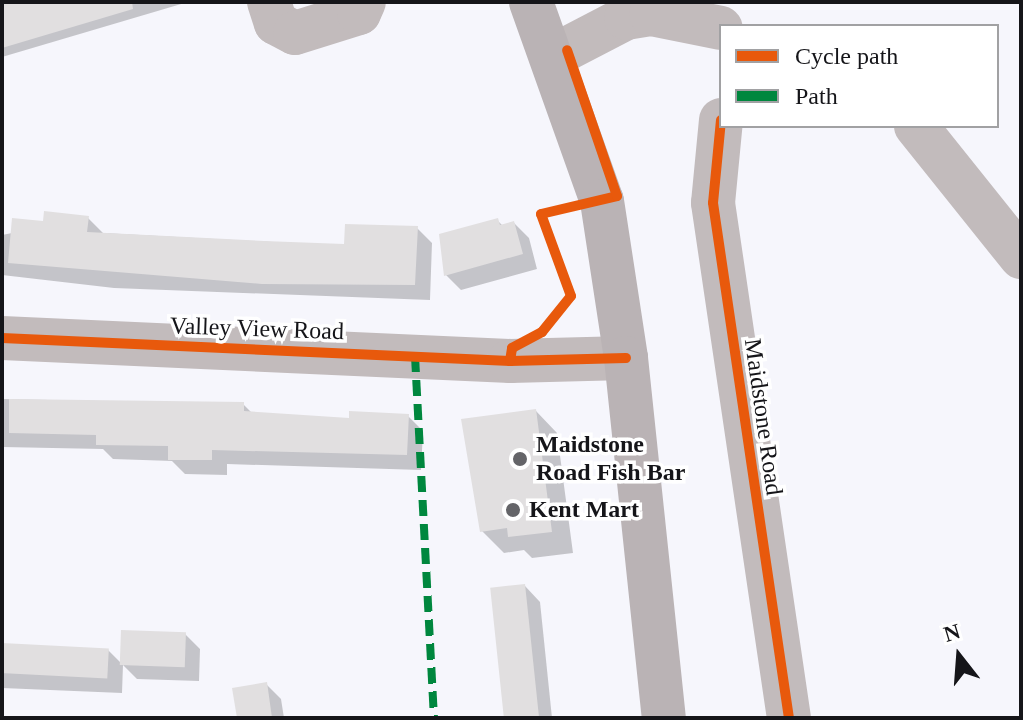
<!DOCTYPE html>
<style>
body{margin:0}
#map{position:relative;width:1023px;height:720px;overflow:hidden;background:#f6f6fc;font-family:Georgia,serif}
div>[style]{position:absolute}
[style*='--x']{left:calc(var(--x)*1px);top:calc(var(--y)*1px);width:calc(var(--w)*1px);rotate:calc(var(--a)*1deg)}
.shadow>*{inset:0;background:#0003}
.building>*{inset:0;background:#e1dfe0;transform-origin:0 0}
.minor>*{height:44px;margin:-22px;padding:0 22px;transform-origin:22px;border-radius:22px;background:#c2bbbc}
.major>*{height:44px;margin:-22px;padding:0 22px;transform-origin:22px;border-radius:22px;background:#bab3b5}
.quiet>*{height:8px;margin-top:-4px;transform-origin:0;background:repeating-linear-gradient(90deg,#00873e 0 16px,transparent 0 24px)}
.cycleway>*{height:10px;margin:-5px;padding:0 5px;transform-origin:5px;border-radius:5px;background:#e8590c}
.dots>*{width:22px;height:22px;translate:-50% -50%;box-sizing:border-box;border:4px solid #fff;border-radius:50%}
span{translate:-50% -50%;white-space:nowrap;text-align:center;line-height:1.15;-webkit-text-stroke:7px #fff;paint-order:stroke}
.street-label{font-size:24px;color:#151519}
.poi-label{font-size:24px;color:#151519;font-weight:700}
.left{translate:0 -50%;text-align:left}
.frame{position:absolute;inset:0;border:4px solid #151519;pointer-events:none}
.legend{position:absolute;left:719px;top:24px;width:280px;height:104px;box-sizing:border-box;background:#fff;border:2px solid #a1a1a3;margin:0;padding:10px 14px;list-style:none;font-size:24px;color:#151519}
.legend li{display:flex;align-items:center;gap:16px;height:40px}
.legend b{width:40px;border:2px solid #a1a1a3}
.north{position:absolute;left:919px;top:616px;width:80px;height:80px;-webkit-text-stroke:6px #fff;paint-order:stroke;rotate:343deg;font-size:22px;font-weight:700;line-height:32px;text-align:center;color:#151519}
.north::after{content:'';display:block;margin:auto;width:28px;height:36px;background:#151519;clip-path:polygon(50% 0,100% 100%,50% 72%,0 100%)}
</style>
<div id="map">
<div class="shadow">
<i style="clip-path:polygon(2px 2px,188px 2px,2px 57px)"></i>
<i style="clip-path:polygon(88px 218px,103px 233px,346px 246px,417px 228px,432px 243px,430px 300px,114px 288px,2px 275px,2px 235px)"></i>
<i style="clip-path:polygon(497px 220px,503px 226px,514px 223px,529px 238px,537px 269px,461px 290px,446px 275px)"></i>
<i style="clip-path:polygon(2px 399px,243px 404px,253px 414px,351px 420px,408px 416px,423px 431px,421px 470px,227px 464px,227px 475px,185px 474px,172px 461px,113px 459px,103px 449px,2px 447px)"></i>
<i style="clip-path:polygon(536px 411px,557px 433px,573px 553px,532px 558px,524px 550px,504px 553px,482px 531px)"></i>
<i style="clip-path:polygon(525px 586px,540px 602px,552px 718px,504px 718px)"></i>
<i style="clip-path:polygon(185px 634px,200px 649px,199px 681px,137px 679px,123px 665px,122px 693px,2px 688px,2px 646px,108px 650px,122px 664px)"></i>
<i style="clip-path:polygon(266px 684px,281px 699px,284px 718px,239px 718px)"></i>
</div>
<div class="building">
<i style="clip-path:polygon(2px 2px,132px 2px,133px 9px,2px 48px)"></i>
<i style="clip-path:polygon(44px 211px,89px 216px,87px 232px,264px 241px,344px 244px,345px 224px,418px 226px,415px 285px,262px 284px,8px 263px,12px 218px,43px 221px)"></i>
<i style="clip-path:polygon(498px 218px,500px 225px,514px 221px,523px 254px,444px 276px,439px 234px)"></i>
<i style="clip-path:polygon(9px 399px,244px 402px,244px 411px,349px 418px,349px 411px,409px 414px,407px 455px,212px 450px,212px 460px,168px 460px,168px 446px,96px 445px,96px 435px,9px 433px)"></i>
<i style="clip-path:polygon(536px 409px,552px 532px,508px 537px,507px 528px,480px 532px,461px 419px)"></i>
<i style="left:525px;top:584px;width:135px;height:35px;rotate:84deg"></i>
<i style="left:121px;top:630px;width:65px;height:35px;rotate:2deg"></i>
<i style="left:2px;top:643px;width:107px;height:30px;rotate:3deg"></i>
<i style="clip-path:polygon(267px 682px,272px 718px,237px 718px,232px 688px)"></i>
</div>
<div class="minor">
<i style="--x:269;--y:2;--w:22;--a:72"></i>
<i style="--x:276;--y:23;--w:21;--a:28"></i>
<i style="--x:295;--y:33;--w:67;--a:-17.4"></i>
<i style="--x:359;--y:13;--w:12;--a:-66"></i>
<i style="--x:553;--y:56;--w:82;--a:-27.5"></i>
<i style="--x:626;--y:18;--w:25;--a:-9"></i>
<i style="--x:651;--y:14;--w:71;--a:11.3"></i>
<i style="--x:721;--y:120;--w:83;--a:95.5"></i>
<i style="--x:713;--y:203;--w:521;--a:81.61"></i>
<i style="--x:916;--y:126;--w:168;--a:51.3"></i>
<i style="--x:2;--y:338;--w:509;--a:2.59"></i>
<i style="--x:510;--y:361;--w:116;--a:-1.5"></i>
</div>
<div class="major">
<i style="--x:531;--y:2;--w:211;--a:70.4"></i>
<i style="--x:602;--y:201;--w:159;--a:81.3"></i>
<i style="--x:626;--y:358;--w:362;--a:84"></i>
</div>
<div class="quiet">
<i style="--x:415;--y:356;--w:362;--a:87"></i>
</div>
<div class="cycleway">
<i style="--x:721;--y:120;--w:83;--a:95.5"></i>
<i style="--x:713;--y:203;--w:521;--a:81.61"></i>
<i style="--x:2;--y:338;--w:509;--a:2.59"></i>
<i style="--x:510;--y:361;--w:116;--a:-1.5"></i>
<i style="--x:510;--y:361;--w:13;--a:-81"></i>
<i style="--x:512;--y:348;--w:34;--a:-28"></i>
<i style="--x:542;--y:332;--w:46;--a:-51.1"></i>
<i style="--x:571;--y:296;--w:87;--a:-110.1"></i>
<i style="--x:541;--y:214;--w:78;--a:-13.3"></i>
<i style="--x:617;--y:196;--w:154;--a:-108.9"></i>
</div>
<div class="dots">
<i style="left:520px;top:459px;background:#646468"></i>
<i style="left:513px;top:510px;background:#646468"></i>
</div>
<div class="street-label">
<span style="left:257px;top:329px;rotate:2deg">Valley View Road</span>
<span style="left:763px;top:417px;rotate:82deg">Maidstone Road</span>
</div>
<div class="poi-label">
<span class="left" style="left:536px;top:459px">Maidstone<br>Road Fish Bar</span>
<span class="left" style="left:529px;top:510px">Kent Mart</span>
</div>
<div class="frame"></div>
<ul class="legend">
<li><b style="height:10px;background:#e8590c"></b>Cycle path</li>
<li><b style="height:10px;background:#00873e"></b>Path</li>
</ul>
<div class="north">N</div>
</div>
